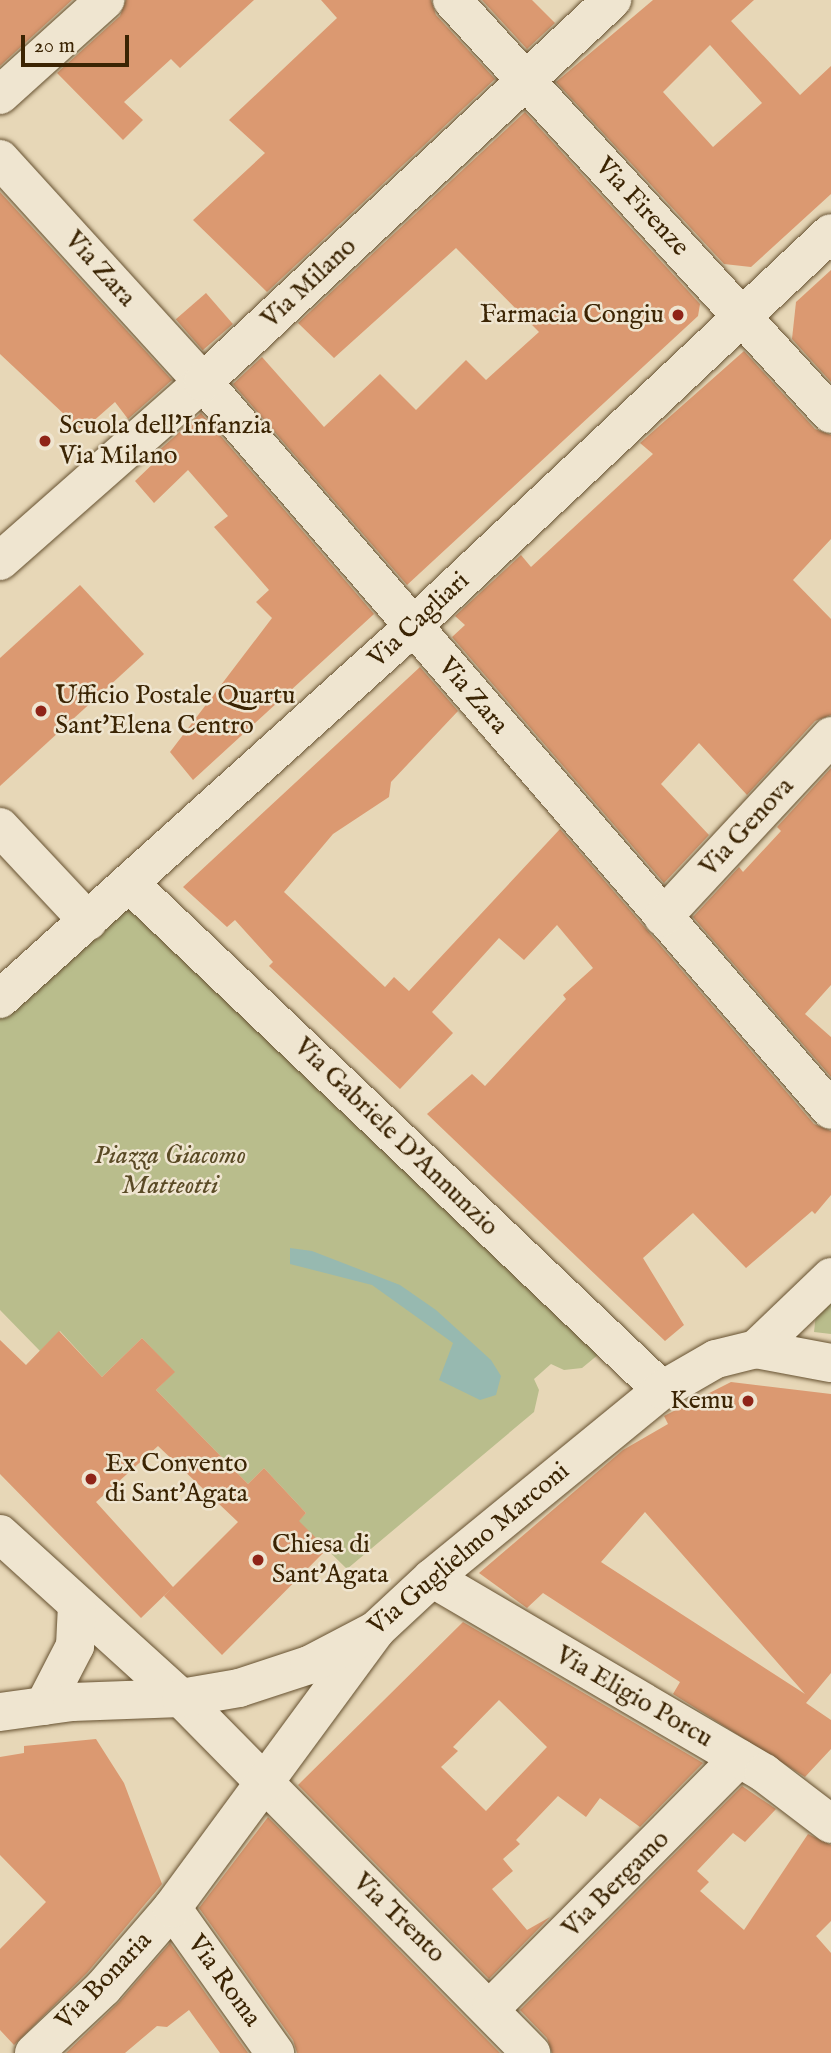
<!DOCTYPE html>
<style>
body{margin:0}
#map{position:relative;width:831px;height:2053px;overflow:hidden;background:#e7d7b7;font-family:"IM FELL English",serif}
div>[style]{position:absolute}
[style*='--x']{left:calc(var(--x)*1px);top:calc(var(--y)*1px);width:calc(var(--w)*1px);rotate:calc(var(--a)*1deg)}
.green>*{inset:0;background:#b9bd8c}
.water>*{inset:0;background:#97b9b0}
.building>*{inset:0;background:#db9971;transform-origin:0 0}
.roads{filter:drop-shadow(0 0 2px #665130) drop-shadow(0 0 2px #665130)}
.street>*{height:38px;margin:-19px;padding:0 19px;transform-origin:19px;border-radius:19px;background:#efe5d0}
.secondary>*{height:38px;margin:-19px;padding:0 19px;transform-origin:19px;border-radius:19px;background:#efe5d0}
.dots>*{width:19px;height:19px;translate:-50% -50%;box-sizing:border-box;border:4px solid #efe5d0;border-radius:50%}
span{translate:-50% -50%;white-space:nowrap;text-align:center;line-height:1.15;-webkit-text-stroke:5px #efe5d0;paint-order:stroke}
.street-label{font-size:26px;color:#3b2403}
.poi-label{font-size:26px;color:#3b2403}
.right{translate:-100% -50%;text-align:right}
.left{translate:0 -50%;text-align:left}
.park-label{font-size:26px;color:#5a4a25;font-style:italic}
.scale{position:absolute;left:21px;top:35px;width:108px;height:32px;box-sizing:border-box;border:4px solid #3b2403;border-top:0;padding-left:9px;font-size:21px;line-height:24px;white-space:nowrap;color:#3b2403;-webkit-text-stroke:5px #efe5d0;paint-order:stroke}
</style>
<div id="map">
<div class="green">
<i style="clip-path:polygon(128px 895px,599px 1354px,582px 1368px,564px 1370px,551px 1364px,534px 1379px,539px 1390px,534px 1412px,347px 1569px,298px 1521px,306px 1513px,264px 1468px,248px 1484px,156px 1390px,174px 1372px,142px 1338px,102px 1377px,60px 1331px,40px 1351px,0 1310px,0 1008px)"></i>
<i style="clip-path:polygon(831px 1301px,831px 1334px,814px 1332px,816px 1314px)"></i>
</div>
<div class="water">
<i style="clip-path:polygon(290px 1248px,312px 1251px,400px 1285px,436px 1310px,491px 1360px,501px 1376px,496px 1395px,480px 1400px,439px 1380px,453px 1343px,372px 1285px,290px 1264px)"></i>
</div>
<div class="building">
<i style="clip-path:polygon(0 0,72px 0,0 66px)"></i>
<i style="clip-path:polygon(126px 0,254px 0,180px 68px,171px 59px,124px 102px,143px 120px,123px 140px,57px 73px,120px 16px)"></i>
<i style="clip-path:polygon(321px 0,431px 0,436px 15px,495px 79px,267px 292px,193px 220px,265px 153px,229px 120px,337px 18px)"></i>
<i style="clip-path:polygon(482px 0,532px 0,555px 23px,527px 49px)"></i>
<i style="clip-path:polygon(evenodd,653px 0,754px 0,731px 21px,800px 95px,831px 66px,831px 194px,751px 267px,724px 264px,556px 82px,653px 0,710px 45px,762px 103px,713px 147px,663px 92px,710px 45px)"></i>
<i style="clip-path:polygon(525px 112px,700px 304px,698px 316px,407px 585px,233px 384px,262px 357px,324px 427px,380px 374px,416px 410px,466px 360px,486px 380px,539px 332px,456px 248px,334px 358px,298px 323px)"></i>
<i style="clip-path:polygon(0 192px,172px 380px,128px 419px,115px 402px,82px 431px,0 354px)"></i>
<i style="clip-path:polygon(831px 270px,831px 382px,792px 339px,796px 302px)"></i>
<i style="left:206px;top:293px;width:41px;height:40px;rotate:49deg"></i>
<i style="clip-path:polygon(744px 351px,815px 429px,831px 435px,831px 539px,793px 580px,831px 619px,831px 715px,815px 721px,747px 795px,699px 743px,661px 784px,709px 835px,664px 883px,452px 637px,465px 625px,455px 616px,521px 555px,531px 567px,653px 454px,640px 443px)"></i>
<i style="clip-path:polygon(201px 413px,374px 614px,193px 780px,170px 752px,272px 618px,256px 602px,269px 590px,214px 527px,228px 516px,188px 470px,154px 503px,135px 481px,160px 457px,156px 453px)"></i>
<i style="clip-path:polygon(80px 585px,144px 654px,0 786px,0 658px)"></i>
<i style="clip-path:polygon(420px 667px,458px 711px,391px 782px,389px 797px,333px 834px,284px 892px,385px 987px,394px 977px,409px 991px,560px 829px,814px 1124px,831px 1131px,831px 1195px,815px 1214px,812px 1211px,746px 1268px,693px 1213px,643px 1258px,684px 1325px,665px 1341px,427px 1114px,472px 1074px,485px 1086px,566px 999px,563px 995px,593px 968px,557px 925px,524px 960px,499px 938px,432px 1012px,453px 1033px,400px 1089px,269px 966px,273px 962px,235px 920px,227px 927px,183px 887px)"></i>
<i style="clip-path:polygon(831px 768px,831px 985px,805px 1014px,831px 1037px,831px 1077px,693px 917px,739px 867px,743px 872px,781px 831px,777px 827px)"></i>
<i style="clip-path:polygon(59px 1331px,102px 1377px,142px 1338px,175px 1372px,156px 1390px,248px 1484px,264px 1468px,306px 1513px,299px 1521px,327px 1549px,222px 1655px,164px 1596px,238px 1522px,158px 1446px,96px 1502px,173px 1587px,141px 1618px,0 1474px,0 1340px,26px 1365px)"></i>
<i style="clip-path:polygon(evenodd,731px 1382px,831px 1394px,831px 1673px,806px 1703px,831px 1720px,831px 1749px,805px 1777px,673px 1694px,680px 1682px,543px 1593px,527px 1608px,479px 1573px,623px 1450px,668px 1424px,664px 1416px,731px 1382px,645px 1512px,805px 1694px,601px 1562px,645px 1512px)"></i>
<i style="clip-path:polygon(evenodd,463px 1622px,703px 1763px,640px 1827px,600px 1798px,586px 1817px,558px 1796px,516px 1840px,520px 1844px,503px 1859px,513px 1871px,492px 1889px,527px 1930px,550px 1917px,489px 1979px,298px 1785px,463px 1622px,499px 1700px,547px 1747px,486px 1811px,441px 1767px,458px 1751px,453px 1747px,499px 1700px)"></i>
<i style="clip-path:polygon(96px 1739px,124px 1783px,162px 1884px,87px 1973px,14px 2045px,0 2030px,0 1949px,46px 1902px,0 1855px,0 1757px,24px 1753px,24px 1746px)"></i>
<i style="clip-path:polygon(742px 1786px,776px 1809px,745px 1842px,733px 1833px,697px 1871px,709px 1882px,700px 1891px,744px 1930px,808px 1834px,831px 1845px,831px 1921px,816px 1936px,831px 1953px,831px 2053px,552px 2053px,547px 2038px,520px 2010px)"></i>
<i style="clip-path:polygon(268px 1817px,500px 2053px,297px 2053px,293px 2040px,199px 1908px)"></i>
<i style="clip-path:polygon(170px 1943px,248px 2053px,220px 2053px,189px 2010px,167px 2027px,157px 2026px,125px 2053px,66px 2053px,119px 2002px)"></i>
</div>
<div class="roads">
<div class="street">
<i style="--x:452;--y:0;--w:561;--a:47.53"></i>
<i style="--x:0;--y:95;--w:142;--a:-42.1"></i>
<i style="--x:0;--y:159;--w:302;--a:47.7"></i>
<i style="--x:203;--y:382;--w:961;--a:49.22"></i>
<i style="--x:0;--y:561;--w:271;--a:-41.4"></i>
<i style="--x:203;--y:382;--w:560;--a:-43.05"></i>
<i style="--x:0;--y:827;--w:129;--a:46.9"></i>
<i style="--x:130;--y:884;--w:734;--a:43.57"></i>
<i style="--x:663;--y:917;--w:247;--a:-47.1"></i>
<i style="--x:756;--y:1349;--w:104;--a:-43.8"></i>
<i style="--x:181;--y:1698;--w:499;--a:45.4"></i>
<i style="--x:172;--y:1908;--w:178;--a:54.6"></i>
<i style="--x:491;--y:2008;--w:352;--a:-45.2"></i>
<i style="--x:34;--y:2053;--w:95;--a:-43.3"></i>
<i style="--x:103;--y:1988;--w:106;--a:-49.2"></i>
<i style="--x:172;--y:1908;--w:345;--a:-53.7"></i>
</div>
<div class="secondary">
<i style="--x:0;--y:999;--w:532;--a:-42.03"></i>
<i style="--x:395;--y:643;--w:598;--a:-43.24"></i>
<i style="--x:0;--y:1534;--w:244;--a:42.2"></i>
<i style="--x:432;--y:1578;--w:385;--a:30.4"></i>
<i style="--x:764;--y:1773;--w:84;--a:37.3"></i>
<i style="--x:44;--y:1706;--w:68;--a:-62.7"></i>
<i style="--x:75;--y:1646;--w:41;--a:-87.2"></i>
<i style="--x:0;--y:1712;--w:73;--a:-7.9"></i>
<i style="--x:72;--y:1702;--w:109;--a:-2.1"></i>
<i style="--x:181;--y:1698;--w:59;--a:-9.8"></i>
<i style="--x:239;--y:1688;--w:74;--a:-18.2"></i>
<i style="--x:309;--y:1665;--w:76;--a:-27.6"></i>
<i style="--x:376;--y:1630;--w:76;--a:-42.9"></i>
<i style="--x:432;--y:1578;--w:297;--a:-39.3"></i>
<i style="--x:662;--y:1390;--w:62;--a:-29.9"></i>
<i style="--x:716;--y:1359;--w:41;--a:-14"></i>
<i style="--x:756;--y:1349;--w:76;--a:10.6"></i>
</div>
</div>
<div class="dots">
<i style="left:678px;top:315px;background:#8f2418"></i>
<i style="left:45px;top:441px;background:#8f2418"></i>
<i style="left:41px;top:711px;background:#8f2418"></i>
<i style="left:748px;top:1401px;background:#8f2418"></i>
<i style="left:91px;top:1479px;background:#8f2418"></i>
<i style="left:258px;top:1560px;background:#8f2418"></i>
</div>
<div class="street-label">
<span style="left:642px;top:207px;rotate:47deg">Via Firenze</span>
<span style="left:100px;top:269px;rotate:48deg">Via Zara</span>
<span style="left:309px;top:283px;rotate:-43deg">Via Milano</span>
<span style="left:419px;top:620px;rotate:-43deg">Via Cagliari</span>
<span style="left:473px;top:696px;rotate:49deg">Via Zara</span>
<span style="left:747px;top:827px;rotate:-47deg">Via Genova</span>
<span style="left:396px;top:1137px;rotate:44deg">Via Gabriele D'Annunzio</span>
<span style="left:469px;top:1549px;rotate:-40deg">Via Guglielmo Marconi</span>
<span style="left:634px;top:1697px;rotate:30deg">Via Eligio Porcu</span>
<span style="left:616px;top:1884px;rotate:-45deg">Via Bergamo</span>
<span style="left:399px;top:1918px;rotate:44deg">Via Trento</span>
<span style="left:104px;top:1981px;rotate:-46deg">Via Bonaria</span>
<span style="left:224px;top:1981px;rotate:54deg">Via Roma</span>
</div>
<div class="poi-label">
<span class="right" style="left:664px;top:315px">Farmacia Congiu</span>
<span class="left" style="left:59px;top:441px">Scuola dell'Infanzia<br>Via Milano</span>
<span class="left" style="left:55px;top:711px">Ufficio Postale Quartu<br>Sant'Elena Centro</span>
<span class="right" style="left:734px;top:1401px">Kemu</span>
<span class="left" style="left:105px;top:1479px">Ex Convento<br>di Sant'Agata</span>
<span class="left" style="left:272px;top:1560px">Chiesa di<br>Sant'Agata</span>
</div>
<div class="park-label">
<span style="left:170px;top:1171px">Piazza Giacomo<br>Matteotti</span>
</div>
<div class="scale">20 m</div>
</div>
